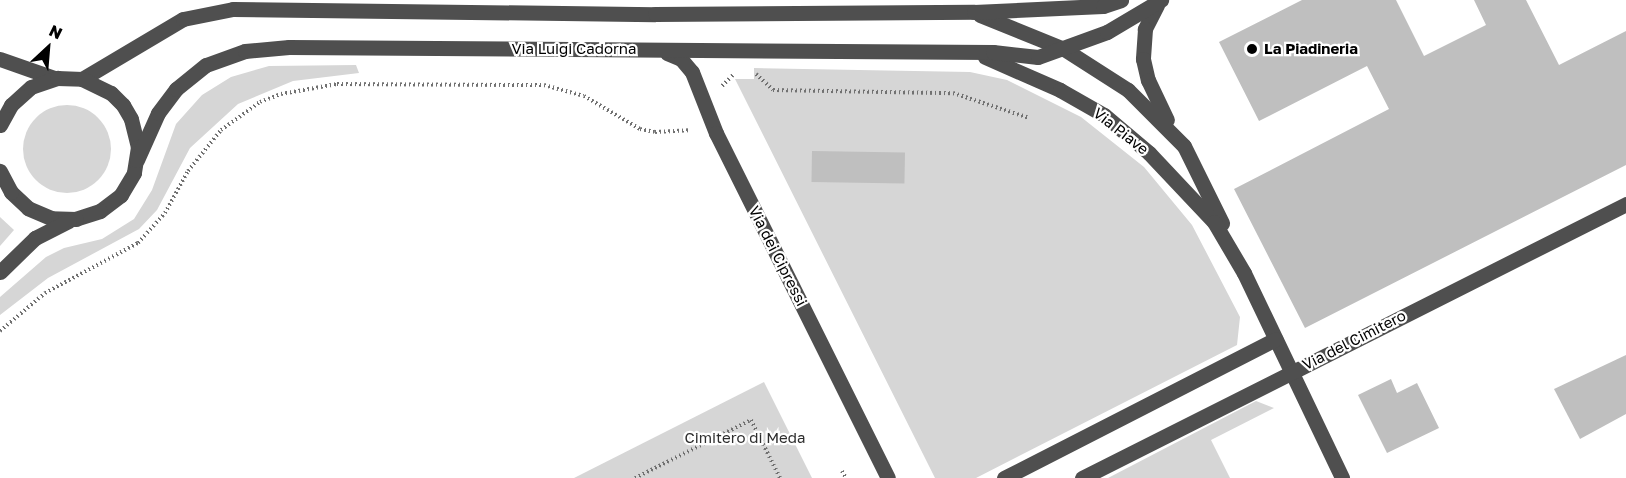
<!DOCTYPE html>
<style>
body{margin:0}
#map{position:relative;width:1626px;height:478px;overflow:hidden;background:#fff;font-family:"Golos Text",sans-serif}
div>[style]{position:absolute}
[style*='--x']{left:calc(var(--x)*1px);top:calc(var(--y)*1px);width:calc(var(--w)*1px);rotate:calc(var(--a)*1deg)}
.green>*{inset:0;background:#d6d6d6}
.round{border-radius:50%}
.building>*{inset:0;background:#bfbfbf;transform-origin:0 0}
.path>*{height:4px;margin-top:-2px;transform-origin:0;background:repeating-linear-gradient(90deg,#717171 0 1.5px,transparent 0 4.5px)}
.minor>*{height:15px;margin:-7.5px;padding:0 7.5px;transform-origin:7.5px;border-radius:7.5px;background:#4f4f4f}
.dots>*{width:16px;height:16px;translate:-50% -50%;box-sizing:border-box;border:3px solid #fff;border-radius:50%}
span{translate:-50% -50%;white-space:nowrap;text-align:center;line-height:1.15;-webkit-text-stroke:4.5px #fff;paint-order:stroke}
.street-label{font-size:15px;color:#000}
.poi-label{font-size:15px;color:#000;font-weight:700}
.left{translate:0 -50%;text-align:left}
.park-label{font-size:15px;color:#2d2d2d}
.north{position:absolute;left:18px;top:18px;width:60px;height:60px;-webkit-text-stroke:4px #fff;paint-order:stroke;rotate:26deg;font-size:16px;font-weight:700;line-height:24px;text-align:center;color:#000}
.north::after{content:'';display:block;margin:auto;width:21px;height:27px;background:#000;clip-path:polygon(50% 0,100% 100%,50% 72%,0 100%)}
</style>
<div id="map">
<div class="green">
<i style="clip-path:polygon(356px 65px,359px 73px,293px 81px,238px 104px,190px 148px,157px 210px,139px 229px,48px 278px,0 315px,0 297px,46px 257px,64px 248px,102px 239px,134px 219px,152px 190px,176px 124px,202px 95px,231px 77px,269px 66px)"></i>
<i style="clip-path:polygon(754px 68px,970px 72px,1007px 80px,1081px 117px,1144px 167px,1192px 225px,1240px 317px,1237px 345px,976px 478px,935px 478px,735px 79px,754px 79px)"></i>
<i class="round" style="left:23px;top:105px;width:88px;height:88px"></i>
<i style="clip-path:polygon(0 217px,14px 230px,0 246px)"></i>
<i style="clip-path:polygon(764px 382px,812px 478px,574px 478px)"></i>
<i style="clip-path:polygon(1256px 401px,1274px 408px,1211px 440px,1230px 478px,1108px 478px)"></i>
</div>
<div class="building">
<i style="clip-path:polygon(1302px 0,1396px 0,1424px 56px,1486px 25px,1474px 0,1526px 0,1559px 65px,1626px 31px,1626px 165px,1305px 328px,1234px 189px,1389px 109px,1367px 66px,1259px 121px,1219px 42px)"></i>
<i style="left:812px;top:151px;width:93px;height:31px;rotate:1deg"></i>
<i style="clip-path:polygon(1626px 355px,1626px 414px,1580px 439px,1554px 389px)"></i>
<i style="clip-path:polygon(1391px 379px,1397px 393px,1417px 383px,1439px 428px,1387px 453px,1358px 395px)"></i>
</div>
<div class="path">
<i style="--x:756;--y:74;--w:23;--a:43"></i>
<i style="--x:773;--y:90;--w:180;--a:1"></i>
<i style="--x:953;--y:93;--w:80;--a:18.2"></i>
<i style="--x:722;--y:86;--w:16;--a:-45"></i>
<i style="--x:0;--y:331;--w:59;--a:-40.2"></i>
<i style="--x:45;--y:293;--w:106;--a:-28.3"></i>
<i style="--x:138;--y:243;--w:40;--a:-48"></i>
<i style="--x:165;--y:213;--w:48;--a:-61.3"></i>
<i style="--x:188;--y:171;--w:53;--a:-51.2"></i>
<i style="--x:221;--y:130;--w:48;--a:-35.7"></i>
<i style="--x:260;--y:102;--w:22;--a:-21"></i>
<i style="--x:281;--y:94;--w:57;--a:-10.1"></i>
<i style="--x:337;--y:84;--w:207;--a:0.3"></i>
<i style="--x:544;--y:85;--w:41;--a:15.4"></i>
<i style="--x:584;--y:96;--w:65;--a:30.5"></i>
<i style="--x:640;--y:129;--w:15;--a:11"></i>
<i style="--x:655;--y:132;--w:34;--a:-3"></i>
<i style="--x:842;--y:471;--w:8;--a:60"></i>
<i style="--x:635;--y:478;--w:130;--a:-26.6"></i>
<i style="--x:751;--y:420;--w:65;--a:63.4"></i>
</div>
<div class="minor">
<i style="--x:1157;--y:5;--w:27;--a:117"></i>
<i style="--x:1145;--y:29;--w:30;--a:94"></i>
<i style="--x:1143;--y:59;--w:22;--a:77"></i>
<i style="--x:1148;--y:80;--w:44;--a:64.6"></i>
<i style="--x:980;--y:15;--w:91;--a:22"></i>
<i style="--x:1064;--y:49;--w:76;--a:32.6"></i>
<i style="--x:1128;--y:90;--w:79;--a:45"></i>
<i style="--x:1184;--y:146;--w:86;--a:63.7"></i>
<i style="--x:667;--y:53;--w:15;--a:23"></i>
<i style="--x:681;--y:59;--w:17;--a:50"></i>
<i style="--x:692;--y:72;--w:66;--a:68.5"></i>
<i style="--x:716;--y:133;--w:385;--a:63.5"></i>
<i style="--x:985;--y:57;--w:82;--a:23.7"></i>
<i style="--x:1060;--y:90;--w:51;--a:29.6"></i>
<i style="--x:1104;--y:115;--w:59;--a:40.2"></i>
<i style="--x:1149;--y:153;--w:95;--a:46.7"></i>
<i style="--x:1214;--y:222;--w:59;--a:59.5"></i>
<i style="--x:1244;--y:273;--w:227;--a:64.4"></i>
<i style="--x:0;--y:59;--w:57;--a:19.4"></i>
<i style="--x:82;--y:79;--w:117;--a:-30.7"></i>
<i style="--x:183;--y:19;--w:51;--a:-11.3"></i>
<i style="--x:233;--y:9;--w:422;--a:0.7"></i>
<i style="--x:655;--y:14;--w:319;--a:-0.4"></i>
<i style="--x:974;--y:12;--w:129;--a:-2.7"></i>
<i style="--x:1103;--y:6;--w:19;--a:-18"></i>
<i style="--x:0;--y:125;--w:23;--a:-61"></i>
<i style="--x:11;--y:105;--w:27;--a:-42"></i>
<i style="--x:31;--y:87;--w:28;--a:-19"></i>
<i style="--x:57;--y:78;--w:25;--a:2"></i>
<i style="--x:82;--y:79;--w:32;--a:26"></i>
<i style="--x:111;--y:93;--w:17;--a:45"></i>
<i style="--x:123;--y:105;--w:16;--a:60"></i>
<i style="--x:131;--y:119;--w:29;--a:76"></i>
<i style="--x:138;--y:147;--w:26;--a:99"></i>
<i style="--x:134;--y:173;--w:26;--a:121"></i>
<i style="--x:121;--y:195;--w:26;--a:143"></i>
<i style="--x:100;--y:211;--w:25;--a:162"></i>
<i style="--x:76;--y:219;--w:25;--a:-178"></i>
<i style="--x:51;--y:218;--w:25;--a:-157"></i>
<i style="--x:28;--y:208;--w:23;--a:-137"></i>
<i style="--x:11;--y:192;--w:24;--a:-118"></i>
<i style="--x:137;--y:160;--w:51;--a:-65.9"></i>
<i style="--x:158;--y:113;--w:30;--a:-53"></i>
<i style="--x:176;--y:89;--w:38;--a:-39"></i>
<i style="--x:206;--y:65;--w:41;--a:-19.7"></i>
<i style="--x:245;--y:51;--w:44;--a:-5.2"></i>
<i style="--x:289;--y:47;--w:704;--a:0.41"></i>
<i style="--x:993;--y:52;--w:45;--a:6.3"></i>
<i style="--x:1038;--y:57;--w:73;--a:-19.9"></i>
<i style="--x:1107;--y:32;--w:63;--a:-30.7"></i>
<i style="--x:0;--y:272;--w:49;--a:-44.2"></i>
<i style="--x:35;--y:238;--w:38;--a:-27"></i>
<i style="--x:1004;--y:478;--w:305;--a:-27.1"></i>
<i style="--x:1082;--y:478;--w:609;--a:-26.73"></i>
</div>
<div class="dots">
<i style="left:1252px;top:49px;background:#000"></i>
</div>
<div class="street-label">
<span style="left:574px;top:49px">Via Luigi Cadorna</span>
<span style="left:1121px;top:131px;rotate:38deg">Via Piave</span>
<span style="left:778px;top:256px;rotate:63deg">Via dei Cipressi</span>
<span style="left:1354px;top:340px;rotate:-27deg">Via del Cimitero</span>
</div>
<div class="poi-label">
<span class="left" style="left:1264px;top:49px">La Piadineria</span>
</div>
<div class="park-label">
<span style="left:745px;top:438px">Cimitero di Meda</span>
</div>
<div class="north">N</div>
</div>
